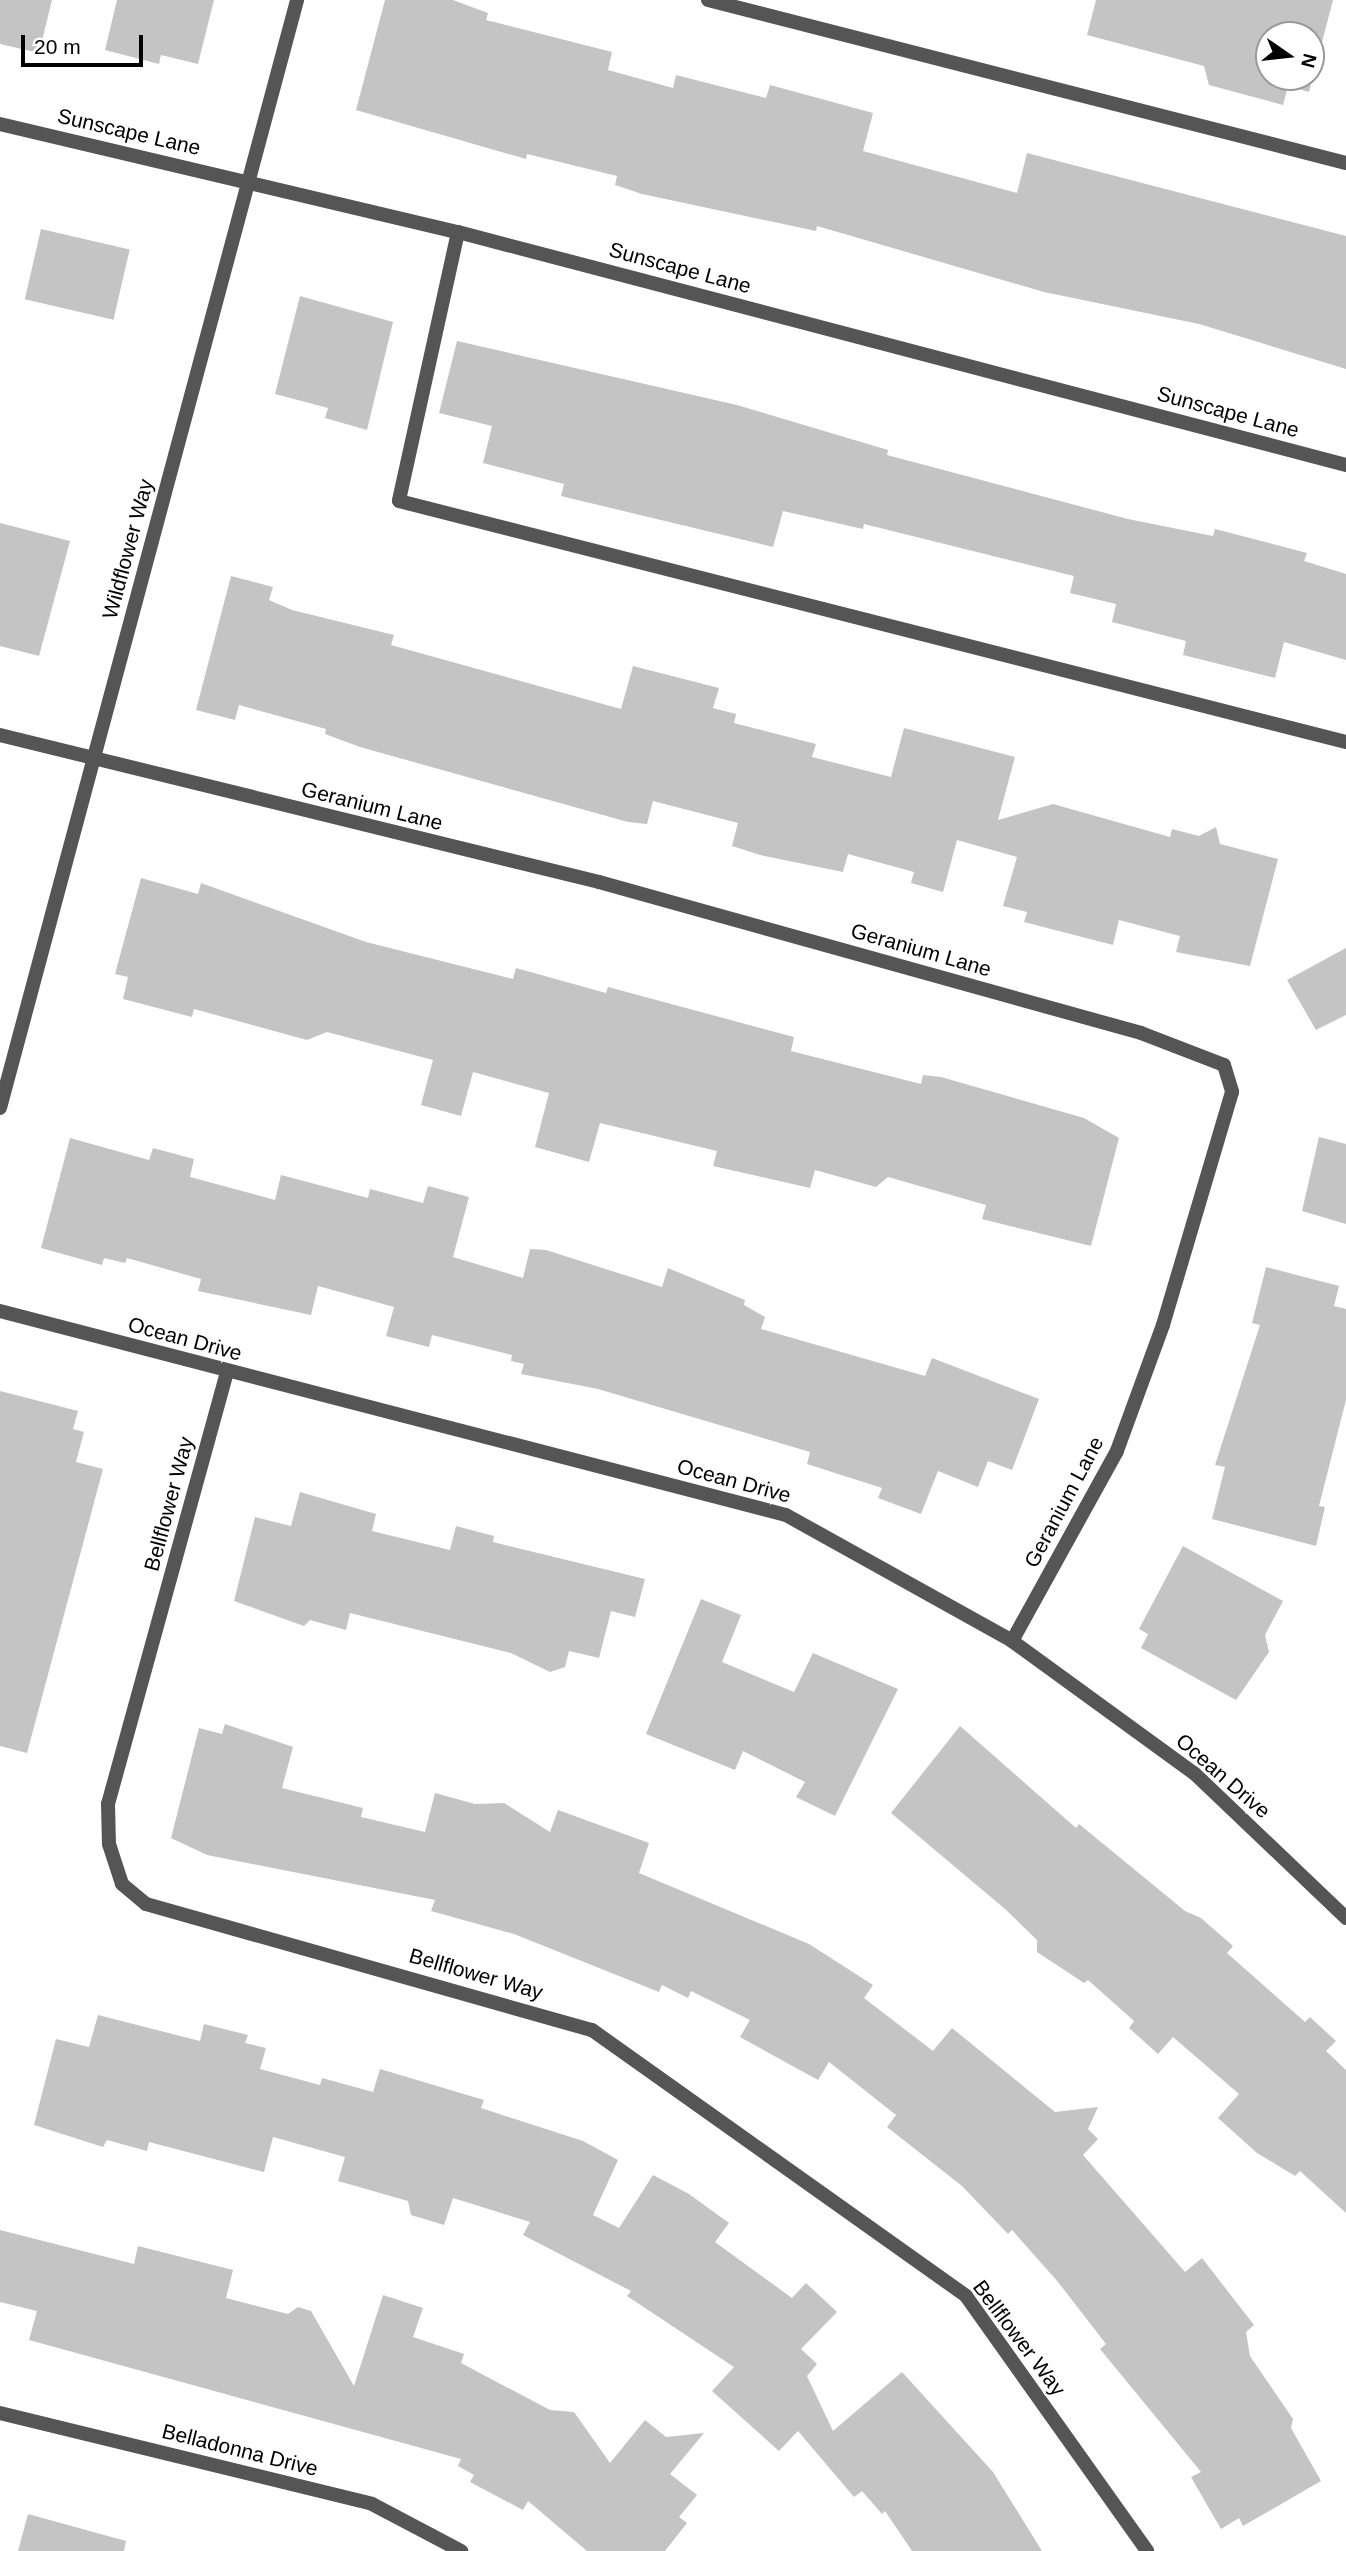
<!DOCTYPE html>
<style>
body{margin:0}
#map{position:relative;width:1346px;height:2551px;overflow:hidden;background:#fff;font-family:Helvetica,sans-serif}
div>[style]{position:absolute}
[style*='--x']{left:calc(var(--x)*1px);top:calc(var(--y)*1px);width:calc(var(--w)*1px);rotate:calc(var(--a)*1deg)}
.building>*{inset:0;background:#c4c4c4;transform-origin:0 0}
.lane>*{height:14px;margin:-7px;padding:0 7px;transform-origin:7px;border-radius:7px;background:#555}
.street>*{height:14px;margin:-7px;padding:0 7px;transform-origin:7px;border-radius:7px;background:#555}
span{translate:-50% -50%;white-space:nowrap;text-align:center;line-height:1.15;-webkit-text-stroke:5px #fff;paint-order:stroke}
.street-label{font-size:21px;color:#000}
.north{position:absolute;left:1255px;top:21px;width:70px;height:70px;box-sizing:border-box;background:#fff;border:2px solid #999;border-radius:50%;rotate:104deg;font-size:19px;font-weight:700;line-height:28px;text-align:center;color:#000}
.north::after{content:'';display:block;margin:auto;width:24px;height:32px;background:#000;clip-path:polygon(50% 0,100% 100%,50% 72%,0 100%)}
.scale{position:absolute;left:21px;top:35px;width:122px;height:32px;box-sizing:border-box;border:4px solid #000;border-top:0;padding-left:9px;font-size:21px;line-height:24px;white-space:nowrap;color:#000;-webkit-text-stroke:5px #fff;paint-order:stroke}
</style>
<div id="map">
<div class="building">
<i style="clip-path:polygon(0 0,52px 0,39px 53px,0 44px)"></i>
<i style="clip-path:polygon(117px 0,214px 0,198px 64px,161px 55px,159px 64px,105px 50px)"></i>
<i style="clip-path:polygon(385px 0,453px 0,488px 13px,486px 20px,612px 52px,608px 70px,673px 88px,676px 75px,766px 98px,770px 85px,873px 113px,863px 151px,1017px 193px,1027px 153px,1346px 236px,1346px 369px,1199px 324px,1044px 292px,817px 226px,816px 231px,642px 194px,615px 185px,617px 176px,527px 154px,526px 159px,356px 110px)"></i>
<i style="clip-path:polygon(evenodd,1096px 0,1333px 0,1309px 92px,1288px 86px,1283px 105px,1209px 85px,1204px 66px,1087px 35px,1096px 0,1269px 35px,1311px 35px,1311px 77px,1269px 77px,1269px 35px)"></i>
<i style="left:41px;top:229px;width:91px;height:72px;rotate:13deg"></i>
<i style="clip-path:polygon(300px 296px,393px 322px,367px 430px,325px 418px,328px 408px,275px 394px)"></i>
<i style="clip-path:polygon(457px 341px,737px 405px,888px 450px,887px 455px,1128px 519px,1213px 536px,1215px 529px,1307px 553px,1304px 561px,1346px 574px,1346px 660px,1284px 642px,1275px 678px,1183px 655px,1186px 641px,1112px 622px,1116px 604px,1070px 593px,1074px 576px,864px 524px,863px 529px,783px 511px,773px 547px,561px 496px,564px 484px,483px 463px,492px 426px,439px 413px)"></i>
<i style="clip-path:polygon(0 523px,70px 541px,39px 656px,0 646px)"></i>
<i style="clip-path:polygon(231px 576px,273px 587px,269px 600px,292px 610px,394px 635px,391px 645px,621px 709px,633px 666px,719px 688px,713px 708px,736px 714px,734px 723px,816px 744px,812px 757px,891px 777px,904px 728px,1015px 757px,998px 820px,1053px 804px,1170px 837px,1172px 829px,1199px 836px,1216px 827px,1220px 844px,1278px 859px,1250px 966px,1176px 952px,1180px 936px,1119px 920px,1113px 945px,1024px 922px,1027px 912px,1003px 906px,1017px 857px,957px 840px,943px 892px,911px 883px,914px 872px,848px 854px,843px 872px,760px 855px,732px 846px,738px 823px,653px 801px,647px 824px,628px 822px,360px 747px,325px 734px,326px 729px,239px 705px,235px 720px,196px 710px)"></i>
<i style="clip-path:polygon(141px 878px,198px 894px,201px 883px,366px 942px,513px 979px,516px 968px,606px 993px,608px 987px,794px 1037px,791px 1051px,921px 1084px,923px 1075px,941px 1077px,1084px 1118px,1119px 1138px,1091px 1246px,982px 1219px,986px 1205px,888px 1177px,876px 1187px,815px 1170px,810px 1188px,713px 1166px,717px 1151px,600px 1123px,589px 1162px,535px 1147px,549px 1093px,473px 1072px,461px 1116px,421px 1105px,433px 1060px,327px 1032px,307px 1040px,194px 1009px,192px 1017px,123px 999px,128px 977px,115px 974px)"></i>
<i style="clip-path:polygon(1346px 948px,1346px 1015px,1316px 1030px,1287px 980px)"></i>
<i style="clip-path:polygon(1319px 1137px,1346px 1144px,1346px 1224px,1302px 1211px)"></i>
<i style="clip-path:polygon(70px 1138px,149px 1160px,153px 1148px,194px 1159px,190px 1177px,275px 1200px,281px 1175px,368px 1198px,370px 1189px,423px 1203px,428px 1186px,469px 1197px,453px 1257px,523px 1278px,530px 1249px,546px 1250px,662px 1287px,668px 1268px,745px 1300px,744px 1305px,765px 1317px,761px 1329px,925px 1376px,932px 1358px,1039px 1399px,1012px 1470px,988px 1461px,978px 1487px,938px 1471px,921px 1514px,878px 1498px,882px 1488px,807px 1464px,810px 1452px,598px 1389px,521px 1374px,524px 1364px,511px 1361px,512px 1355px,432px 1335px,429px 1347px,386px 1336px,394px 1307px,318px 1286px,311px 1315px,198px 1291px,201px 1279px,127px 1258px,125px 1263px,104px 1258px,102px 1265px,41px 1248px)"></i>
<i style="clip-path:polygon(1266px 1267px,1339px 1286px,1334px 1306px,1346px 1309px,1346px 1400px,1319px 1506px,1325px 1507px,1316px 1546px,1212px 1519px,1225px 1467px,1215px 1465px,1260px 1325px,1252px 1323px)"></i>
<i style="clip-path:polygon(0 1391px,78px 1411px,73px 1429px,84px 1432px,76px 1462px,103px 1469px,27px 1753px,0 1746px)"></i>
<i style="clip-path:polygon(300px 1492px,376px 1514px,372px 1531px,450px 1550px,456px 1526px,494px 1536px,493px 1542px,645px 1579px,635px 1617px,611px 1611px,599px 1658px,569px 1651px,565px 1667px,550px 1672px,511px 1653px,350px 1613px,346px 1630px,310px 1620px,304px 1626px,234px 1601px,255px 1517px,291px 1526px)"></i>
<i style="clip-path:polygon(1183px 1546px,1283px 1601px,1265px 1635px,1269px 1652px,1236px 1700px,1141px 1648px,1148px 1634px,1139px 1629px)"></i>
<i style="clip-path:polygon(701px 1599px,741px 1615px,722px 1662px,794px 1692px,813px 1653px,898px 1689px,835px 1816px,796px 1797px,805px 1782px,743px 1751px,735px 1770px,646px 1734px)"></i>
<i style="clip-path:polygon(225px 1724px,293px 1747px,282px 1788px,363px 1808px,361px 1817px,425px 1832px,435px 1793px,475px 1804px,504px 1803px,550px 1832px,558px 1810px,649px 1843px,639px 1873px,809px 1944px,873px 1985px,864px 1998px,933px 2051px,952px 2028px,1055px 2112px,1098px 2107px,1088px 2129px,1098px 2139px,1083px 2155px,1185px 2272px,1202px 2258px,1254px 2325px,1246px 2332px,1250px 2356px,1293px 2419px,1291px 2428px,1321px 2481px,1243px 2526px,1239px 2518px,1221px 2529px,1191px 2477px,1201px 2472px,1100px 2349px,1106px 2344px,1058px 2282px,1012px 2230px,1008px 2234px,962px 2186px,887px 2127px,896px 2115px,829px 2062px,818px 2080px,740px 2037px,750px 2020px,691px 1991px,688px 1998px,662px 1985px,659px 1992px,514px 1934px,431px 1911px,435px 1900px,207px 1855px,171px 1838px,199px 1728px,222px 1734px)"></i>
<i style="clip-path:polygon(960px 1726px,1076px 1828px,1079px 1824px,1185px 1911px,1201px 1918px,1233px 1946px,1227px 1953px,1305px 2022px,1310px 2017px,1336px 2041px,1326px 2051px,1346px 2070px,1346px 2213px,1300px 2171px,1295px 2176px,1257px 2153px,1218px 2118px,1239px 2094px,1173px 2037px,1158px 2054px,1129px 2028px,1134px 2021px,1088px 1980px,1084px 1983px,1037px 1952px,1037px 1940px,1005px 1909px,891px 1813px)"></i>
<i style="clip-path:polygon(98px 2015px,200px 2041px,204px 2024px,248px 2035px,245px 2043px,266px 2048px,260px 2069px,320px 2085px,322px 2078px,373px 2092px,380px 2069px,484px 2100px,481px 2108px,583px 2141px,618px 2160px,593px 2215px,619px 2228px,653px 2175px,689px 2194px,729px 2223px,715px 2242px,792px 2298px,806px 2283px,837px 2312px,801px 2349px,817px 2364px,807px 2376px,833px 2431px,902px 2372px,993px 2472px,1042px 2551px,912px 2551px,885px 2511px,882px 2514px,862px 2491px,854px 2497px,798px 2431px,779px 2451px,712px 2391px,734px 2367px,627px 2296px,631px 2291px,523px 2235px,530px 2222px,453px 2198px,444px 2225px,411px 2215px,408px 2201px,338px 2181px,345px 2157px,273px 2137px,264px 2172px,149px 2142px,147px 2151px,107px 2140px,103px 2147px,34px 2125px,56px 2039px,89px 2047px)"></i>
<i style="clip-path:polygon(0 2230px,134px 2264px,138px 2246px,233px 2270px,226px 2298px,288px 2314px,298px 2307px,311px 2311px,354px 2386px,383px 2295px,423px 2308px,413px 2337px,464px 2354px,461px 2363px,550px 2410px,574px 2412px,610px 2463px,645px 2420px,666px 2437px,704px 2433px,670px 2474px,697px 2495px,679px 2517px,687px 2523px,665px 2551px,587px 2551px,528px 2501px,523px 2510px,470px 2482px,474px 2475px,458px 2466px,461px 2459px,29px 2340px,37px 2311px,0 2302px)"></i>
<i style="clip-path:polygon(28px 2514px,126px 2541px,124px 2551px,18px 2551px)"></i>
</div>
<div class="lane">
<i style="--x:708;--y:0;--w:658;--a:14.33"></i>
<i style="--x:458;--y:232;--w:275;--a:102.4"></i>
<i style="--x:399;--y:501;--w:977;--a:14.28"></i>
</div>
<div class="street">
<i style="--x:0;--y:124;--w:471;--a:13.3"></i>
<i style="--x:458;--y:232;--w:918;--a:14.7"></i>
<i style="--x:0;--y:735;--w:617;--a:13.79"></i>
<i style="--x:599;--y:882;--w:563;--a:15.57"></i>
<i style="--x:1141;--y:1033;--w:89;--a:21.1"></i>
<i style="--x:1224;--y:1065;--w:28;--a:73"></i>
<i style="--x:1232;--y:1092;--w:243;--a:106.5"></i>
<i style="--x:1163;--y:1325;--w:134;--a:110.1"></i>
<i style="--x:1117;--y:1451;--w:217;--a:118.9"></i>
<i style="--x:0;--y:1108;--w:1147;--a:-74.99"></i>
<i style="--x:0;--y:1311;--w:812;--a:14.55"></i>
<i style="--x:786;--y:1515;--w:259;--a:29.1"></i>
<i style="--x:1012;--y:1641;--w:226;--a:36"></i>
<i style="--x:1195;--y:1774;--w:209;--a:43.6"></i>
<i style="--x:227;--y:1372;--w:448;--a:105.4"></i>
<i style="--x:108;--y:1804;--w:40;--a:88.6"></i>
<i style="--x:109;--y:1844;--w:42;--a:72"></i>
<i style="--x:122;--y:1884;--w:31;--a:40"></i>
<i style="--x:146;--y:1904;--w:463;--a:15.8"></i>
<i style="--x:592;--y:2030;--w:459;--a:35.4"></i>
<i style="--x:966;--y:2296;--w:313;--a:54.6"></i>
<i style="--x:0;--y:2413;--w:383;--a:13.7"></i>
<i style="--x:372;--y:2504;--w:101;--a:27.8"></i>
</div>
<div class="street-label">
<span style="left:129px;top:132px;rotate:13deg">Sunscape Lane</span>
<span style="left:680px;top:268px;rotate:15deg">Sunscape Lane</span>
<span style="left:1228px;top:412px;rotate:15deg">Sunscape Lane</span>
<span style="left:128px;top:549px;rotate:-75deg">Wildflower Way</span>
<span style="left:372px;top:806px;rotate:14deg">Geranium Lane</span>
<span style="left:921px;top:950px;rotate:16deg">Geranium Lane</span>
<span style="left:185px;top:1339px;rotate:15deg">Ocean Drive</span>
<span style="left:734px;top:1481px;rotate:15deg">Ocean Drive</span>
<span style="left:1064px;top:1502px;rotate:-62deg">Geranium Lane</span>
<span style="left:169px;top:1504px;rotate:-75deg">Bellflower Way</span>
<span style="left:1223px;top:1776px;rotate:41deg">Ocean Drive</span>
<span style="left:476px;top:1974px;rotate:16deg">Bellflower Way</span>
<span style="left:1019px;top:2338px;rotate:53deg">Bellflower Way</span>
<span style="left:240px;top:2450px;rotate:14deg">Belladonna Drive</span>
</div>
<div class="north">N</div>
<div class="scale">20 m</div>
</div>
